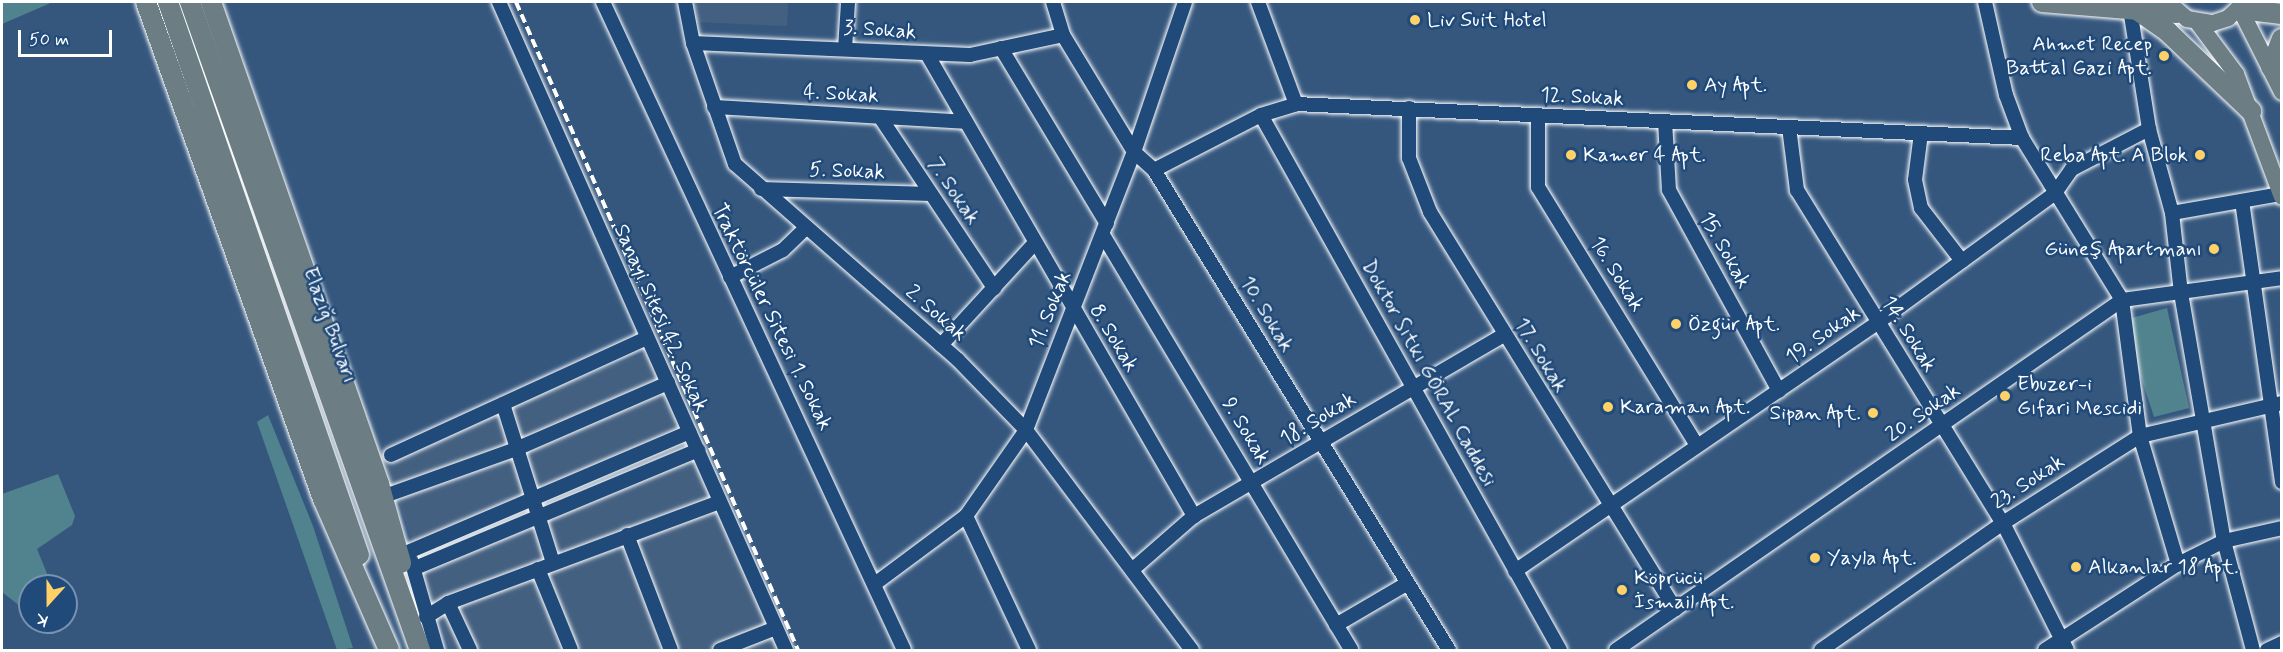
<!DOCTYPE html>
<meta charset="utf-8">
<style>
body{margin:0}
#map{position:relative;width:2283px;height:652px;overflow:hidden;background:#35577e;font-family:Mynerve,sans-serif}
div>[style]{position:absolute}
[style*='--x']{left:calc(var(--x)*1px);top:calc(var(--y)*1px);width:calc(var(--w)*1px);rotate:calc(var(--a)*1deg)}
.built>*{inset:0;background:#446080}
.green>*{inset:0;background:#51838f}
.roads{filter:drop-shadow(0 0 2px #fff) drop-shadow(0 0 2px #fff)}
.minor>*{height:14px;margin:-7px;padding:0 7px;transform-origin:7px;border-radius:7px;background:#1f4a7a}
.major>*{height:16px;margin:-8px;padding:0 8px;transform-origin:8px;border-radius:8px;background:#6c7e84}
.highway>*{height:20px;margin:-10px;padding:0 10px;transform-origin:10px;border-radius:10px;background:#6c7e84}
.rail>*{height:4px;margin-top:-2px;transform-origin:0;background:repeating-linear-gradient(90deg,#fff 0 9px,transparent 0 13.5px)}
.dots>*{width:16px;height:16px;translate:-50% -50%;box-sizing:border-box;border:3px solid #1f4a7a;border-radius:50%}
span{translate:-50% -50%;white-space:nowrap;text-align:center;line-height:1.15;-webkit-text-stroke:5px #1f4a7a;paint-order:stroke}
.poi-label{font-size:21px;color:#fff}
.left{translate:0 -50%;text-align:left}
.right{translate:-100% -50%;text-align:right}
.street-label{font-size:21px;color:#fff}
.frame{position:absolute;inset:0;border:3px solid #fff;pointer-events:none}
.north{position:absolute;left:18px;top:574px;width:60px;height:60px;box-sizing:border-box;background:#1f4a7a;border:2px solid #7992af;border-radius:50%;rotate:201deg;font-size:16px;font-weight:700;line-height:24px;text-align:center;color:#fff}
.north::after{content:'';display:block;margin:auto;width:21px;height:27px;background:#ffd166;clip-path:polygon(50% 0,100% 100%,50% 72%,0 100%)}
.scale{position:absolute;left:18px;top:30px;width:94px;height:27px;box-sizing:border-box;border:3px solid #fff;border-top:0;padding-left:8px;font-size:18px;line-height:21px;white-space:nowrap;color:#fff;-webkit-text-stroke:4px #1f4a7a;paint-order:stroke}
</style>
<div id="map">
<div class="built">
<i style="clip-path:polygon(696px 2px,788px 2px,787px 26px,697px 22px)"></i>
<i style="clip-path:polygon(647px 353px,782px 650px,450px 650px,381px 450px)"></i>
</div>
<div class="green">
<i style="clip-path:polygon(2px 2px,53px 2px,2px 24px)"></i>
<i style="clip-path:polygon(2167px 308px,2189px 408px,2154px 417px,2133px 352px,2132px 318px)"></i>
<i style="clip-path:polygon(268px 415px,313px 526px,353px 648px,337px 650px,257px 422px)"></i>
<i style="clip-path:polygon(58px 474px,75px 516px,72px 525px,37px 549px,52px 586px,30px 586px,30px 614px,2px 592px,2px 494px)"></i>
</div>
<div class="roads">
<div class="minor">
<i style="--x:499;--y:2;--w:709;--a:66.11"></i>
<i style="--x:603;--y:2;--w:714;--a:65.08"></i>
<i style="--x:685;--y:2;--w:42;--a:79"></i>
<i style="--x:693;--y:43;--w:128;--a:70.9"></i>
<i style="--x:735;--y:164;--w:297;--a:41.3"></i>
<i style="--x:958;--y:360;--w:98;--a:45.8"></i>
<i style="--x:1026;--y:430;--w:276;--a:53"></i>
<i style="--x:1053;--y:2;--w:34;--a:73"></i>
<i style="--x:1063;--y:35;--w:137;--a:58.7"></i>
<i style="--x:1134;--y:152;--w:27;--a:42"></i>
<i style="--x:1154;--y:170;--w:563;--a:58.43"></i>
<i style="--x:1258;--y:2;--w:109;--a:69.6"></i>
<i style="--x:1985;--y:2;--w:95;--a:77.3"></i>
<i style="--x:2006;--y:95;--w:46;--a:69.6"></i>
<i style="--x:2022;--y:138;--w:190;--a:58.3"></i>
<i style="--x:2122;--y:300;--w:137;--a:82.5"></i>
<i style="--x:2140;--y:436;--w:134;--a:73.5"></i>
<i style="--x:2130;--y:9;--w:121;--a:81"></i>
<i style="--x:2149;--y:129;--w:87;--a:74.7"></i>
<i style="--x:2172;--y:213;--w:81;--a:83.6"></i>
<i style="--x:2181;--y:293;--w:252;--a:80.2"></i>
<i style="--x:2224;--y:541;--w:113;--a:75.1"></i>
<i style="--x:693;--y:43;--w:277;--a:2.5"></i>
<i style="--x:970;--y:55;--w:95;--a:-12.1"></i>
<i style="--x:1001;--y:48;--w:205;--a:58.9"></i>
<i style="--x:845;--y:49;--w:47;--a:-86.3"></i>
<i style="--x:927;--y:54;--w:534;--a:59.98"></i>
<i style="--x:714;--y:107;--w:252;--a:3.4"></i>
<i style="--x:1409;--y:108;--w:50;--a:90"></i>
<i style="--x:1409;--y:158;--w:58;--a:68.7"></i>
<i style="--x:1430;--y:212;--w:467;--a:58.3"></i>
<i style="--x:1261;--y:115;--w:613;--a:60.8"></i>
<i style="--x:1538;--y:116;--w:71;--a:90"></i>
<i style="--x:1538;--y:187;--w:303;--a:58.4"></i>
<i style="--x:880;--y:117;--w:206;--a:56.3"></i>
<i style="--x:1665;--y:121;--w:69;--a:86.7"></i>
<i style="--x:1669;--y:190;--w:229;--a:61.3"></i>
<i style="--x:1789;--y:127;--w:64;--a:82.8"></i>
<i style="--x:1797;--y:190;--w:392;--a:58.3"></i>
<i style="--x:2003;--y:523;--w:142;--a:63.3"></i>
<i style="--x:1921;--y:133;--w:47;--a:97.3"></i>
<i style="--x:1915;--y:180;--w:29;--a:78"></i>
<i style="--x:1921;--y:208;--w:67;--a:52.3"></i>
<i style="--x:1154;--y:170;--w:120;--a:-27.2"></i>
<i style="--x:1261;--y:115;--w:37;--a:-17"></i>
<i style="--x:1296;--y:104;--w:727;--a:2.68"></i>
<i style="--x:761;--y:189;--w:170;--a:1.7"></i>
<i style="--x:2242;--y:201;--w:284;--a:81.9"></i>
<i style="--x:2172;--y:213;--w:111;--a:-9.9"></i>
<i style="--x:1103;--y:235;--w:483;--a:59.1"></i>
<i style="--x:730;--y:277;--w:59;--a:-27"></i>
<i style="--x:783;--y:250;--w:32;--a:-44"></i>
<i style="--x:941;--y:345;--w:137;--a:-47.4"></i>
<i style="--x:503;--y:404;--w:167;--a:72.5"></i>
<i style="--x:391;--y:455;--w:281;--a:-24.6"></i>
<i style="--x:382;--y:497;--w:142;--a:-19.7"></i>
<i style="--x:516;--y:449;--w:166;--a:-23.5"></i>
<i style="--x:966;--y:516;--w:148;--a:64.8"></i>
<i style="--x:627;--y:535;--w:123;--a:69.1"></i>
<i style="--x:408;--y:552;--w:306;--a:-23.1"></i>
<i style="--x:411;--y:560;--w:94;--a:73.9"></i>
<i style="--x:415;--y:568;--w:307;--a:-22.6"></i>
<i style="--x:538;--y:569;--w:87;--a:67.8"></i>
<i style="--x:1132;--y:570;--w:82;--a:-41.1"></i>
<i style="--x:1194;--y:516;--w:359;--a:-30.3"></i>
<i style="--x:1515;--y:571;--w:439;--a:-34.4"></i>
<i style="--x:1877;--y:323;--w:220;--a:-36.1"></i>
<i style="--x:2055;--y:193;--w:29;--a:-55"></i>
<i style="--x:2072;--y:169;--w:87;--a:-27.5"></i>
<i style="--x:876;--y:583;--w:112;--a:-36.7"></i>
<i style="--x:966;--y:516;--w:105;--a:-55.1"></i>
<i style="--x:1026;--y:430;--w:298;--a:-68.8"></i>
<i style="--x:1134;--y:152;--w:158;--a:-71.2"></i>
<i style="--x:448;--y:603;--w:52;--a:64.9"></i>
<i style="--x:426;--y:617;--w:26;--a:-32"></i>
<i style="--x:448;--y:603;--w:290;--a:-20.4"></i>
<i style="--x:1336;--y:625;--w:83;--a:-30.3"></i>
<i style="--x:720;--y:650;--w:60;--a:-21.4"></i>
<i style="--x:1616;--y:650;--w:615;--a:-34.67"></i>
<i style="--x:2122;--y:300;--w:162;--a:-7.8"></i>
<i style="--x:1821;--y:650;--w:222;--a:-34.9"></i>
<i style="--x:2003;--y:523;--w:162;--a:-32.4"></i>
<i style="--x:2140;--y:436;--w:146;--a:-13.1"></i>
<i style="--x:2045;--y:650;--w:158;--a:-32.9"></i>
<i style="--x:2178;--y:564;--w:51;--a:-26.6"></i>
<i style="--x:2224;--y:541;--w:59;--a:-12.6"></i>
<i style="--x:2267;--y:650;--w:17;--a:-25"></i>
</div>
<div class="major">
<i style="--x:2167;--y:2;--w:26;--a:40"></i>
<i style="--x:2187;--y:19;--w:26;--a:9"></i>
<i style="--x:2213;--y:23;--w:16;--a:-18"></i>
<i style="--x:2228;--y:18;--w:23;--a:-43"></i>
<i style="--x:2240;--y:9;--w:93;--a:63.2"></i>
<i style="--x:2198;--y:23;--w:64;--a:53.3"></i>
<i style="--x:2236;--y:74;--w:131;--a:69.5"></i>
</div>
<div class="highway">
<i style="--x:146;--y:2;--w:528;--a:70.4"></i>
<i style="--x:323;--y:499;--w:165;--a:66.4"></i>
<i style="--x:168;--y:2;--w:585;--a:70.95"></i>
<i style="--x:190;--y:2;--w:688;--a:70.46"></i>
<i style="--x:211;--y:2;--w:510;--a:70.78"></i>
<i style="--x:379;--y:484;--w:82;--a:74.4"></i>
<i style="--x:2042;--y:2;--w:135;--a:4.7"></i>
<i style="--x:2240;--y:9;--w:42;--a:6.8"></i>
<i style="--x:2137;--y:10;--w:38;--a:35"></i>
<i style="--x:2168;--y:32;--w:115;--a:43.6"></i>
<i style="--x:2271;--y:67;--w:30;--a:-69"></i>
</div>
</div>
<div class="rail">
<i style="--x:516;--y:2;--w:707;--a:66.48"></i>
</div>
<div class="dots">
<i style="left:1415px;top:20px;background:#ffd166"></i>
<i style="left:2164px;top:56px;background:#ffd166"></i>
<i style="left:1692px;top:85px;background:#ffd166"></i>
<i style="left:1571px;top:155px;background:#ffd166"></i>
<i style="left:2200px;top:155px;background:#ffd166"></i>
<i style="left:2214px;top:249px;background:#ffd166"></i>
<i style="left:1676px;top:324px;background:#ffd166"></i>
<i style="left:2005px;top:396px;background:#ffd166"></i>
<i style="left:1608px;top:407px;background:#ffd166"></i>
<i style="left:1873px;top:413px;background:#ffd166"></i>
<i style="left:1815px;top:558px;background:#ffd166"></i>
<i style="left:2076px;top:567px;background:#ffd166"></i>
<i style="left:1622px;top:590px;background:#ffd166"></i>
</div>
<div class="poi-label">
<span class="left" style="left:1427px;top:20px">Liv Suit Hotel</span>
<span class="right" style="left:2152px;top:56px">Ahmet Recep<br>Battal Gazi Apt.</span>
<span class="left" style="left:1704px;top:85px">Ay Apt.</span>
<span class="left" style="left:1583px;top:155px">Kamer 4 Apt.</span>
<span class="right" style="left:2188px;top:155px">Reba Apt. A Blok</span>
<span class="right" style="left:2202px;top:249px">Güneş Apartmanı</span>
<span class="left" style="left:1688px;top:324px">Özgür Apt.</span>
<span class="left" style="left:2017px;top:396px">Ebuzer-i<br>Gıfari Mescidi</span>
<span class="left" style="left:1620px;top:407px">Karaman Apt.</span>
<span class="right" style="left:1861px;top:413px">Sipan Apt.</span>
<span class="left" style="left:1827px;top:558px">Yayla Apt.</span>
<span class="left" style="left:2088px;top:567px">Alkanlar 18 Apt.</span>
<span class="left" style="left:1634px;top:590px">Köprücü<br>İsmail Apt.</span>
</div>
<div class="street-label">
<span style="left:880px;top:30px;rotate:4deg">3. Sokak</span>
<span style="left:841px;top:94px;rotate:3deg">4. Sokak</span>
<span style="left:1582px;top:97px;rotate:3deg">12. Sokak</span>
<span style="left:847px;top:171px;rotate:2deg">5. Sokak</span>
<span style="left:954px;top:191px;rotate:56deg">7. Sokak</span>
<span style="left:1725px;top:250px;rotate:61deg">15. Sokak</span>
<span style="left:1617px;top:274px;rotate:58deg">16. Sokak</span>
<span style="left:1050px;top:310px;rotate:-68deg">11. Sokak</span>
<span style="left:936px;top:313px;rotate:41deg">2. Sokak</span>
<span style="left:1267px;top:314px;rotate:59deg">10. Sokak</span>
<span style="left:772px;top:317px;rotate:64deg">Traktörcüler Sitesi 1. Sokak</span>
<span style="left:661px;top:318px;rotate:66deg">Sanayi Sitesi 42. Sokak</span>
<span style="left:330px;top:325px;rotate:70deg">Elazığ Bulvarı</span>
<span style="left:1909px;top:334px;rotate:58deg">14. Sokak</span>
<span style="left:1823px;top:335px;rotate:-35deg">19. Sokak</span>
<span style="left:1114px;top:338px;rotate:59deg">8. Sokak</span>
<span style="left:1541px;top:355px;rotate:59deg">17. Sokak</span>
<span style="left:1429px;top:373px;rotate:61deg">Doktor Sıtkı GÖRAL Caddesi</span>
<span style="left:1923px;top:413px;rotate:-35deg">20. Sokak</span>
<span style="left:1318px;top:419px;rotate:-31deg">18. Sokak</span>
<span style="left:1246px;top:431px;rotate:59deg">9. Sokak</span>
<span style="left:2028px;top:482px;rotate:-33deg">23. Sokak</span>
</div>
<div class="frame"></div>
<div class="north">K</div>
<div class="scale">50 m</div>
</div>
